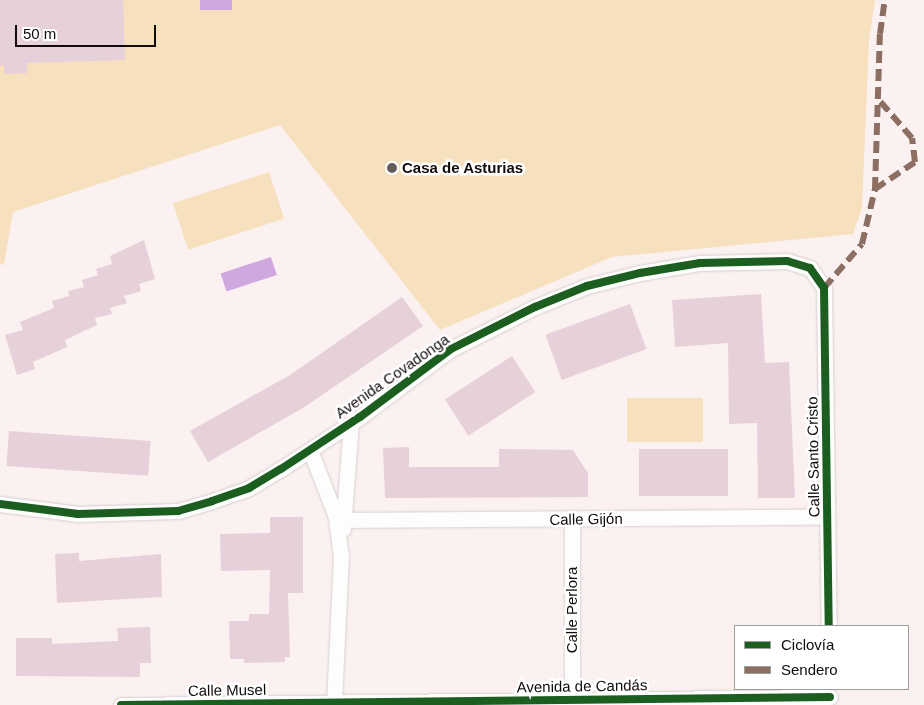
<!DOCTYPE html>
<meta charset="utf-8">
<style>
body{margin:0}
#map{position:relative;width:924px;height:705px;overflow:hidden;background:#fbf1f1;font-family:Helvetica,sans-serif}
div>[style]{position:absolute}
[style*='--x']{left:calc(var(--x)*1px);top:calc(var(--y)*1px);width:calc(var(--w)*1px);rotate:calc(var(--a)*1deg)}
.green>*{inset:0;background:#f6e0be;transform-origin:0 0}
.water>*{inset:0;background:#cfa8e0;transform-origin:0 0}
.building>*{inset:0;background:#e6d0d9;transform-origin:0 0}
.roads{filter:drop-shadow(0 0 1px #d7cece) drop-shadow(0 0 1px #d7cece)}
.minor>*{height:15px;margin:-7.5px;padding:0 7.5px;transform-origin:7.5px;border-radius:7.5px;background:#fefdfd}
.quiet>*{height:6px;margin-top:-3px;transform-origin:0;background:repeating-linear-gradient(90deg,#8d6e63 0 12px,transparent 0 18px)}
.cycleway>*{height:8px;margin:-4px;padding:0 4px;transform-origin:4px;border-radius:4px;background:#1b5e20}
.dots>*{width:14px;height:14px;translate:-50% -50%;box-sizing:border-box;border:2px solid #fff;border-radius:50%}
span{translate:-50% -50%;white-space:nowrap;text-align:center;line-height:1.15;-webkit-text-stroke:5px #fff;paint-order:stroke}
.poi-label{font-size:15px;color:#120b0b;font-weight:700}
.left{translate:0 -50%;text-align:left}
.street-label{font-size:15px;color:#120b0b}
.legend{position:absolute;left:734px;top:625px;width:175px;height:65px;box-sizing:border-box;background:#fff;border:1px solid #a09d9d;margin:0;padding:6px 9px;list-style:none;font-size:15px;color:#120b0b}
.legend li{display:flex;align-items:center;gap:10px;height:25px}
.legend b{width:25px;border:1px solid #a09d9d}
.scale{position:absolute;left:15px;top:25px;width:141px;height:22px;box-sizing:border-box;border:2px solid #120b0b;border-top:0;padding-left:6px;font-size:15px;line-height:18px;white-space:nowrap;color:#120b0b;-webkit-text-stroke:4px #fff;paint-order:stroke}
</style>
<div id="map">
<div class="green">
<i style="clip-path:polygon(0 0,875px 0,869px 40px,862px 208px,853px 234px,612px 257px,440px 330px,280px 125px,13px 212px,4px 265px,0 264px)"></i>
<i style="left:269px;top:172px;width:49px;height:101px;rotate:72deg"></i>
<i style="left:627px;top:398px;width:76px;height:44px"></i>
</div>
<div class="water">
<i style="left:200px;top:0;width:32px;height:10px"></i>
<i style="left:271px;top:257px;width:19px;height:53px;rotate:72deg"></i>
</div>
<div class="building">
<i style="clip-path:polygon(0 0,123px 0,125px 60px,27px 63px,27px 73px,4px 74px,4px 65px,0 65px)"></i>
<i style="clip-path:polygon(144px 240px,155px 279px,139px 284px,141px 291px,124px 296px,127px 303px,110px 308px,112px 314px,95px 318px,97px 325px,65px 340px,67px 347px,33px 362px,35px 369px,17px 375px,5px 335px,23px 330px,20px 322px,54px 308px,52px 301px,69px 296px,68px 291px,84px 287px,82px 280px,98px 275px,96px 269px,112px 264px,110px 256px)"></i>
<i style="clip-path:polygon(761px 294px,765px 363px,789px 362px,795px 498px,758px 498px,757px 423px,729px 424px,728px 343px,675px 347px,672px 300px)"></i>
<i style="clip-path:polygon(402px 297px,423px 326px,303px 408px,208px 462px,190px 431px,290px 375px)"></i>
<i style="left:630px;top:304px;width:48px;height:90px;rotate:70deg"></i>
<i style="left:512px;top:356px;width:43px;height:80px;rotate:57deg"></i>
<i style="left:9px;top:431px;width:142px;height:35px;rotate:4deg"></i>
<i style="clip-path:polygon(409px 447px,409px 467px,499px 467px,499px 449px,573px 450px,588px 473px,588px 497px,385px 498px,383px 448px)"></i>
<i style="left:639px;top:449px;width:89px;height:47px"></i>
<i style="clip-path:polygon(270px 517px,303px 517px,303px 593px,288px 593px,290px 657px,285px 657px,285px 662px,244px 663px,244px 659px,230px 659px,229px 621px,249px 621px,249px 614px,269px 614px,270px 570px,221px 571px,220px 534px,270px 533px)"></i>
<i style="clip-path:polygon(79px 553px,79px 561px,161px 554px,162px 597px,57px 603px,55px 554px)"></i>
<i style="clip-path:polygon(150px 627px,151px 663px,140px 663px,140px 677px,16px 676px,16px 638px,52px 638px,52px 644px,118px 641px,117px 628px)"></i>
</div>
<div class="roads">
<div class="minor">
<i style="--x:310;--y:450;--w:72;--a:68.8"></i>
<i style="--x:336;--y:517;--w:38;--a:83"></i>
<i style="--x:341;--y:555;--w:150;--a:92.7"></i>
<i style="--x:0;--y:504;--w:79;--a:7.3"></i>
<i style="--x:78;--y:514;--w:100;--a:-1.7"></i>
<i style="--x:178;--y:511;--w:35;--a:-16"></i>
<i style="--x:212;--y:501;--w:39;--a:-19"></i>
<i style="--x:249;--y:488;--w:37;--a:-31"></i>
<i style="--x:281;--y:469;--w:95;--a:-33.4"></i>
<i style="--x:360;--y:417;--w:114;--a:-36.8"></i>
<i style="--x:451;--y:349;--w:94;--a:-26.6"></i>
<i style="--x:535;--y:307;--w:56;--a:-22"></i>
<i style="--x:587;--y:286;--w:55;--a:-13.8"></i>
<i style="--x:640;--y:273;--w:61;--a:-9.5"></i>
<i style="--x:700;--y:263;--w:87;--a:-1.3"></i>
<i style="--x:787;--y:261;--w:24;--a:17"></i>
<i style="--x:810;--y:268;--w:24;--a:55"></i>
<i style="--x:824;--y:288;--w:338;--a:89.2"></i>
<i style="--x:344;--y:520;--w:483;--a:-0.4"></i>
<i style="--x:343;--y:529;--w:106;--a:-85.7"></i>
<i style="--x:572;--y:700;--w:181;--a:-90"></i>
<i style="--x:121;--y:705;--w:709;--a:-0.65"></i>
</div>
</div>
<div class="quiet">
<i style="--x:875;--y:189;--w:48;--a:-34"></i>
<i style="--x:915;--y:162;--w:24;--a:-97"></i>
<i style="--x:912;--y:138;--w:52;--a:-131.1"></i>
<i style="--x:824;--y:288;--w:58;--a:-49.2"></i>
<i style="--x:862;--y:244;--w:57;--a:-76.7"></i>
<i style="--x:875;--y:189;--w:155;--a:-88.2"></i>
<i style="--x:880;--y:34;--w:34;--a:-82"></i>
</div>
<div class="cycleway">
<i style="--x:0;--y:504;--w:79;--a:7.3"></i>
<i style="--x:78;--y:514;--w:100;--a:-1.7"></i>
<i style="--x:178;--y:511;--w:35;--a:-16"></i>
<i style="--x:212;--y:501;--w:39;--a:-19"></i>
<i style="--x:249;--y:488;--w:37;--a:-31"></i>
<i style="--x:281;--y:469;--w:95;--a:-33.4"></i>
<i style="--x:360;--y:417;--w:114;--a:-36.8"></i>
<i style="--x:451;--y:349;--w:94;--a:-26.6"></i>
<i style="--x:535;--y:307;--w:56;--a:-22"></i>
<i style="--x:587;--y:286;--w:55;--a:-13.8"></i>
<i style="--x:640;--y:273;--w:61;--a:-9.5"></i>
<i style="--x:700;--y:263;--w:87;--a:-1.3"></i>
<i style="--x:787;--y:261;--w:24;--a:17"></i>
<i style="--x:810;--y:268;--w:24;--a:55"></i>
<i style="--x:824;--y:288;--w:338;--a:89.2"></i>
<i style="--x:121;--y:705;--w:709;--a:-0.65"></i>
</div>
<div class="dots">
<i style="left:392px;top:168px;background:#645c5c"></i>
</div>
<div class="poi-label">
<span class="left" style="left:402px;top:168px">Casa de Asturias</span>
</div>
<div class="street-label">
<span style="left:392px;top:376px;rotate:-35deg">Avenida Covadonga</span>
<span style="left:813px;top:457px;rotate:-91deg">Calle Santo Cristo</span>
<span style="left:586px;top:519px;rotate:-1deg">Calle Gijón</span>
<span style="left:572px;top:610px;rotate:-90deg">Calle Perlora</span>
<span style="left:582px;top:686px;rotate:-1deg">Avenida de Candás</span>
<span style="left:227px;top:690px;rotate:-1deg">Calle Musel</span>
</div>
<ul class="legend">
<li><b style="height:6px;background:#1b5e20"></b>Ciclovía</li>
<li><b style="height:6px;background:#8d6e63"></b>Sendero</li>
</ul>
<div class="scale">50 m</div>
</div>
